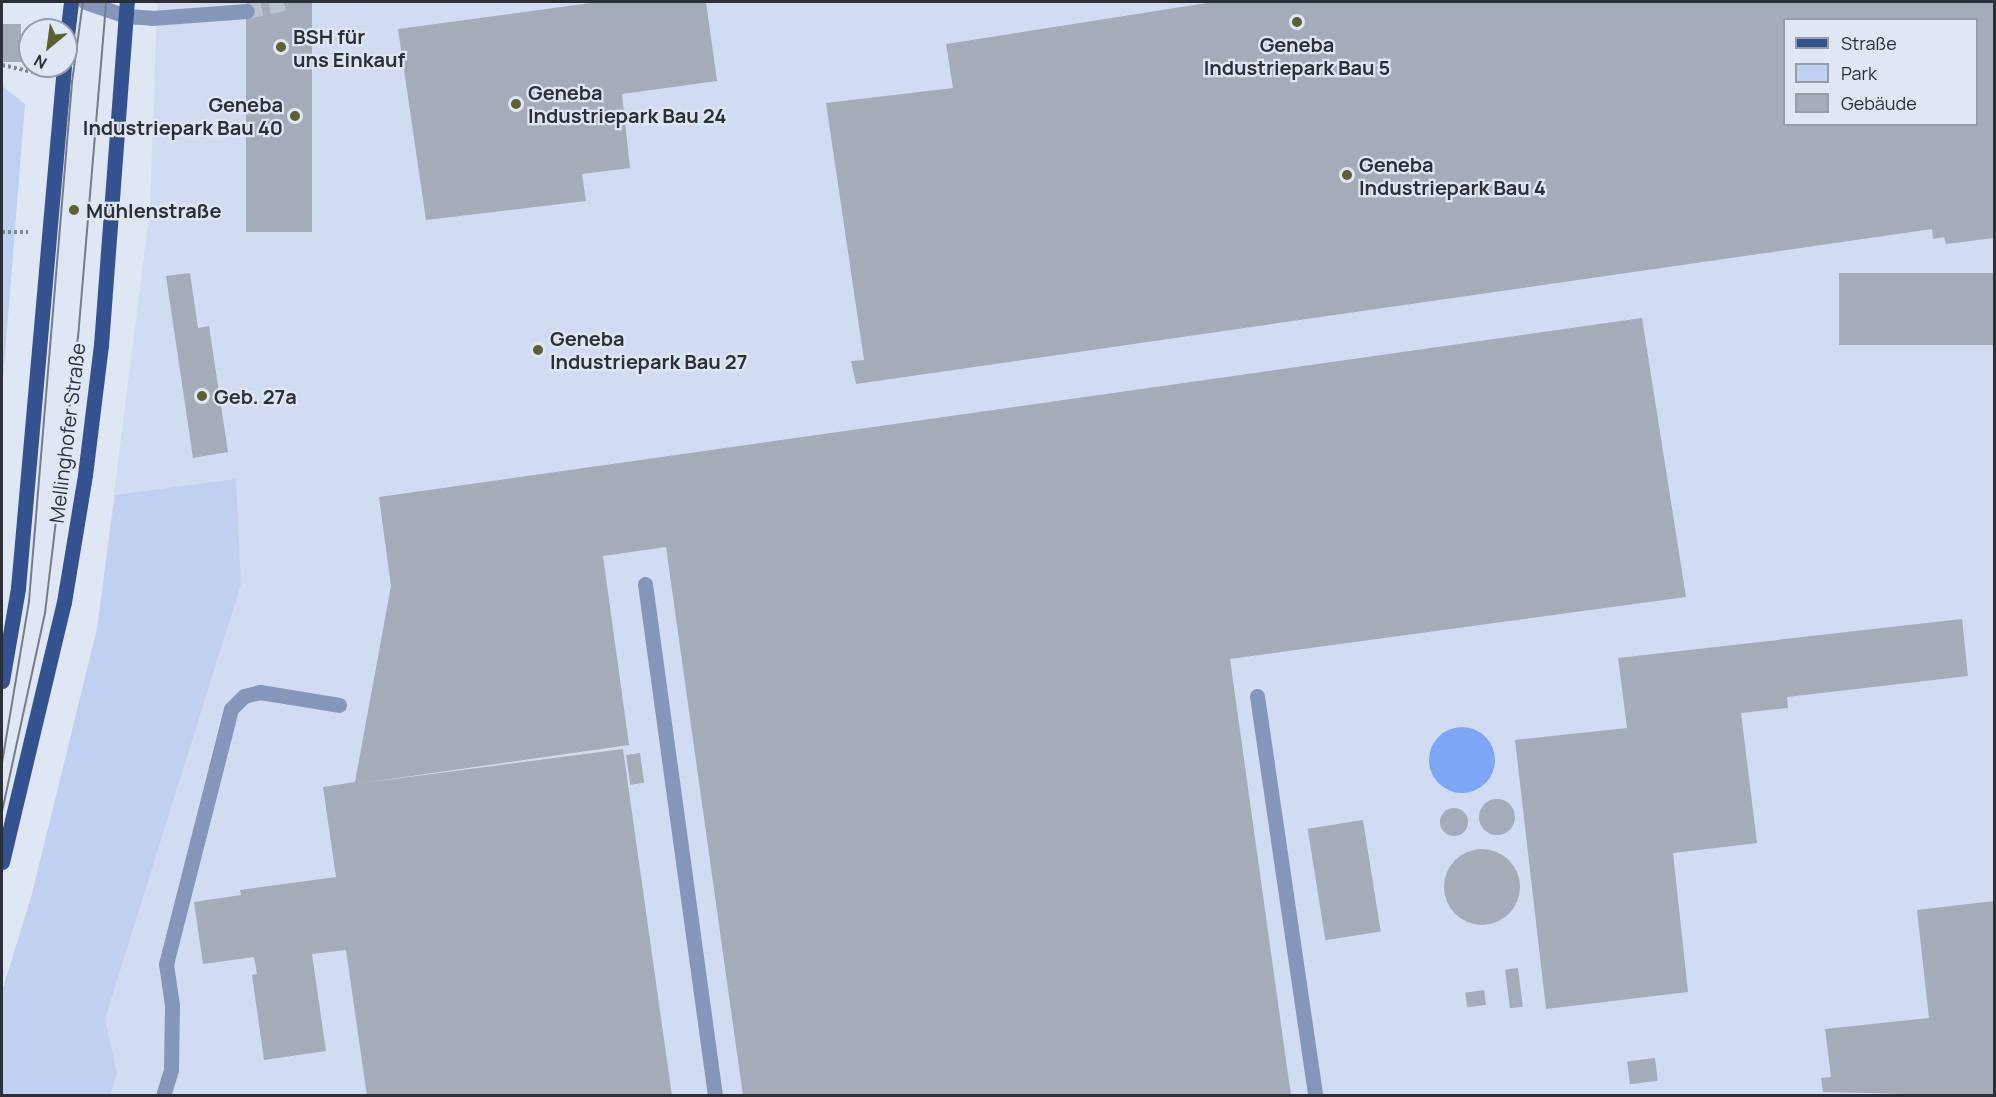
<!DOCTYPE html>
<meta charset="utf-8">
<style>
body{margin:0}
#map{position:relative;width:1996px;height:1097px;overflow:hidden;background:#dfe7f5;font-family:Manrope,sans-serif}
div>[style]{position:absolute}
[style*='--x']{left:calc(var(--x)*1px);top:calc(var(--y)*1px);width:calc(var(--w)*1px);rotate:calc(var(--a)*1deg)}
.built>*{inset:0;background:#d1dcf2}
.green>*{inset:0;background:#bfd0f0}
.water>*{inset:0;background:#7ea6f7}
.round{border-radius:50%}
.building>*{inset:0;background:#a4abb9;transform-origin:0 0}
.minor-tunnel>*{height:15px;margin-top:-7.5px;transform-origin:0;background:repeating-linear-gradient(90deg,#bbc2cf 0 15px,transparent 0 23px)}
.path>*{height:4px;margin-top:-2px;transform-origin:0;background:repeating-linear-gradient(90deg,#828892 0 3px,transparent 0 6px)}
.minor>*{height:15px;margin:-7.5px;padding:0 7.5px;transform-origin:7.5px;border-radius:7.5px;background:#8496ba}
.major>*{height:15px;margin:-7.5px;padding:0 7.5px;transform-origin:7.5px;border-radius:7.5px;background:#355290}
.tram>*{height:1.5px;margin:-0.75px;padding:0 0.75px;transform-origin:0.75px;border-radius:0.75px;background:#777d86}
.dots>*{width:16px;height:16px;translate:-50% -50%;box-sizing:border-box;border:3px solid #dfe7f5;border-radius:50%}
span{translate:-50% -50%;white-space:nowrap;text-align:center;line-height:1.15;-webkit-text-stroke:4.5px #dfe7f5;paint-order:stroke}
.poi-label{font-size:20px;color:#2c2f35;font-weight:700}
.left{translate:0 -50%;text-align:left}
.right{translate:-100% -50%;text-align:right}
.street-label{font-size:20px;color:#2c2f35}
.frame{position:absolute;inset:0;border:3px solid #2c2f35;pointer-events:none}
.legend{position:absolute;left:1783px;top:18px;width:195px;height:108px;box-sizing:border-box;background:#dfe7f5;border:2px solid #979da8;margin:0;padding:8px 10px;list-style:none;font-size:18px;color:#2c2f35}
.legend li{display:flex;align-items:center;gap:12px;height:30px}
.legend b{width:30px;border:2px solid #979da8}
.north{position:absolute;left:18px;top:18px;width:60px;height:60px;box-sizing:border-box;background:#dfe7f5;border:2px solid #979da8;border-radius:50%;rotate:209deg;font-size:16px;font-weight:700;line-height:24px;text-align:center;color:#2c2f35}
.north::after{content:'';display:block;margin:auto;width:21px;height:27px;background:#5c612f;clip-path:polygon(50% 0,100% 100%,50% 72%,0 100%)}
</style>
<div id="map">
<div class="built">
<i style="clip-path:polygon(evenodd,157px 2px,1994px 2px,1994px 1095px,2px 1096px,2px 992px,32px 894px,97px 629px,150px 208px,157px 2px,1784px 20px,1976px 20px,1976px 124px,1784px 124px,1784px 20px)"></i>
</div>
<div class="green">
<i style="clip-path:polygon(2px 86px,25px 104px,2px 392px)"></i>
<i style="clip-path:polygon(236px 479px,241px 584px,105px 1019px,117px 1074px,110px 1095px,2px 1095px,2px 992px,32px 894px,97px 629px,115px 495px)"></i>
</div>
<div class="water">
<i class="round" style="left:1429px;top:727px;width:66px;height:66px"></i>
</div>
<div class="building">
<i style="left:246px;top:2px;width:66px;height:230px"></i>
<i style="clip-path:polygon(598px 2px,706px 2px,717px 81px,622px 94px,630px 168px,582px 174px,586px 201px,426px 220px,398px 29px)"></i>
<i style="clip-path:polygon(evenodd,1213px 2px,1994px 2px,1994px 238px,1946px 244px,1944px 237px,1933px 239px,1932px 229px,856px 384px,851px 361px,864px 360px,826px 103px,953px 88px,946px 44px,1213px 2px,1784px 20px,1976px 20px,1976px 124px,1784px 124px,1784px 20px)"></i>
<i style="left:2px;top:24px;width:19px;height:38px"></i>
<i style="clip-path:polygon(190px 273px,198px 328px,209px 326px,228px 452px,193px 458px,166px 276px)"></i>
<i style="left:1994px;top:273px;width:72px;height:155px;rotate:90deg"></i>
<i style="clip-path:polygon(1642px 318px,1686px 597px,1230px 659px,1291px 1096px,743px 1096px,666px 547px,603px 556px,629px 745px,355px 784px,623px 749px,672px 1096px,367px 1096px,346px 950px,312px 954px,326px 1051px,264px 1060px,252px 975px,257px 974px,254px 957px,203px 964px,194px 902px,241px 895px,240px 890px,336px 877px,323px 787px,355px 782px,391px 586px,379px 497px)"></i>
<i style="clip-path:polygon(1962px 619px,1968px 676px,1787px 697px,1788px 708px,1741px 713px,1757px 843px,1673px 853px,1688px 992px,1546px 1009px,1515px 740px,1627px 728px,1618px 658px)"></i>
<i style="left:640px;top:753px;width:30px;height:14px;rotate:82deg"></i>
<i class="round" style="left:1479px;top:799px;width:36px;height:36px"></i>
<i class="round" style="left:1440px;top:808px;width:28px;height:28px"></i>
<i style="left:1363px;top:820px;width:113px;height:56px;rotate:81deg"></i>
<i class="round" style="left:1444px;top:849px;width:76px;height:76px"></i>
<i style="clip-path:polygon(1994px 901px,1994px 1096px,1823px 1092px,1821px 1078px,1831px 1077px,1825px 1029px,1929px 1018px,1917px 910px)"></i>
<i style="left:1518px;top:968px;width:39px;height:13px;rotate:83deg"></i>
<i style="left:1484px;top:990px;width:15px;height:19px;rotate:82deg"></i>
<i style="left:1655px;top:1058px;width:23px;height:28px;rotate:83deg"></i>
</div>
<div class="minor-tunnel">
<i style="--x:247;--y:11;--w:44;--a:-11.8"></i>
</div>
<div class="path">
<i style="--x:2;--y:65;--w:41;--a:12.7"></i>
<i style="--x:2;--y:232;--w:26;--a:0"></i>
</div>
<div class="minor">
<i style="--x:85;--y:2;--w:43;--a:18.9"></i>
<i style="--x:126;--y:16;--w:26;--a:4"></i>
<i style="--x:152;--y:18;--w:95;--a:-4.2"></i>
<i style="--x:645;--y:584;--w:517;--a:82.21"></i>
<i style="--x:1257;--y:696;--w:404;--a:81.7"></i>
<i style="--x:163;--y:1096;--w:28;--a:-73"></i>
<i style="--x:171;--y:1069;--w:64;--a:-89.1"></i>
<i style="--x:172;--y:1005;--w:41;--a:-98.3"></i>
<i style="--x:166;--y:964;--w:263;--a:-75.7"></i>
<i style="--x:231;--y:709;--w:18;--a:-45"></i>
<i style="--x:244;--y:696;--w:16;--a:-14"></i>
<i style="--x:260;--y:692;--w:80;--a:9.3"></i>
</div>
<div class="major">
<i style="--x:66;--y:44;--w:42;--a:-83.2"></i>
<i style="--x:2;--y:681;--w:94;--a:-80.2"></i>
<i style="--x:18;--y:588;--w:524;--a:-84.96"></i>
<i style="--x:2;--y:862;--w:267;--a:-76.6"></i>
<i style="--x:64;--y:602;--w:129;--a:-80.6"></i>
<i style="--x:85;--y:475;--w:131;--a:-83"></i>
<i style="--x:101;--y:345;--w:344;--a:-85.7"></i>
</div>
<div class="tram">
<i style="--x:2;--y:763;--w:164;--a:-80.5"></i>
<i style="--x:29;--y:601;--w:521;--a:-85.26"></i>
<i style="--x:72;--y:82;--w:81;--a:-82.2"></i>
<i style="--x:2;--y:812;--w:204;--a:-77.8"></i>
<i style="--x:45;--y:613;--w:277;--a:-83.2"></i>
<i style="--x:78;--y:338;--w:337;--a:-85.2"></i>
</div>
<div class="dots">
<i style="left:1297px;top:22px;background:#5c612f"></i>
<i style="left:281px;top:47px;background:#5c612f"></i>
<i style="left:516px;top:104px;background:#5c612f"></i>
<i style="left:295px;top:116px;background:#5c612f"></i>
<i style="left:1347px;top:175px;background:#5c612f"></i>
<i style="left:74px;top:210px;background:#5c612f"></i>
<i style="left:538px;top:350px;background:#5c612f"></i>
<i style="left:202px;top:396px;background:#5c612f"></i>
</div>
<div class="poi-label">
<span class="left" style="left:293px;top:48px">BSH für<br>uns Einkauf</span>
<span style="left:1297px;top:56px">Geneba<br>Industriepark Bau 5</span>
<span class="left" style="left:528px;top:104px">Geneba<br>Industriepark Bau 24</span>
<span class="right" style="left:283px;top:116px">Geneba<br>Industriepark Bau 40</span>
<span class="left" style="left:1359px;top:176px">Geneba<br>Industriepark Bau 4</span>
<span class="left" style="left:86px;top:210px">Mühlenstraße</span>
<span class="left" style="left:550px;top:350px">Geneba<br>Industriepark Bau 27</span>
<span class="left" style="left:214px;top:396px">Geb. 27a</span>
</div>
<div class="street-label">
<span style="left:67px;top:433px;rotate:-83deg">Mellinghofer Straße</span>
</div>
<div class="frame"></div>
<ul class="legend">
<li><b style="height:8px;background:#355290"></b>Straße</li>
<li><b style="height:16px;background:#bfd0f0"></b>Park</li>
<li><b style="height:16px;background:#a4abb9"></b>Gebäude</li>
</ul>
<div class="north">N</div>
</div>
